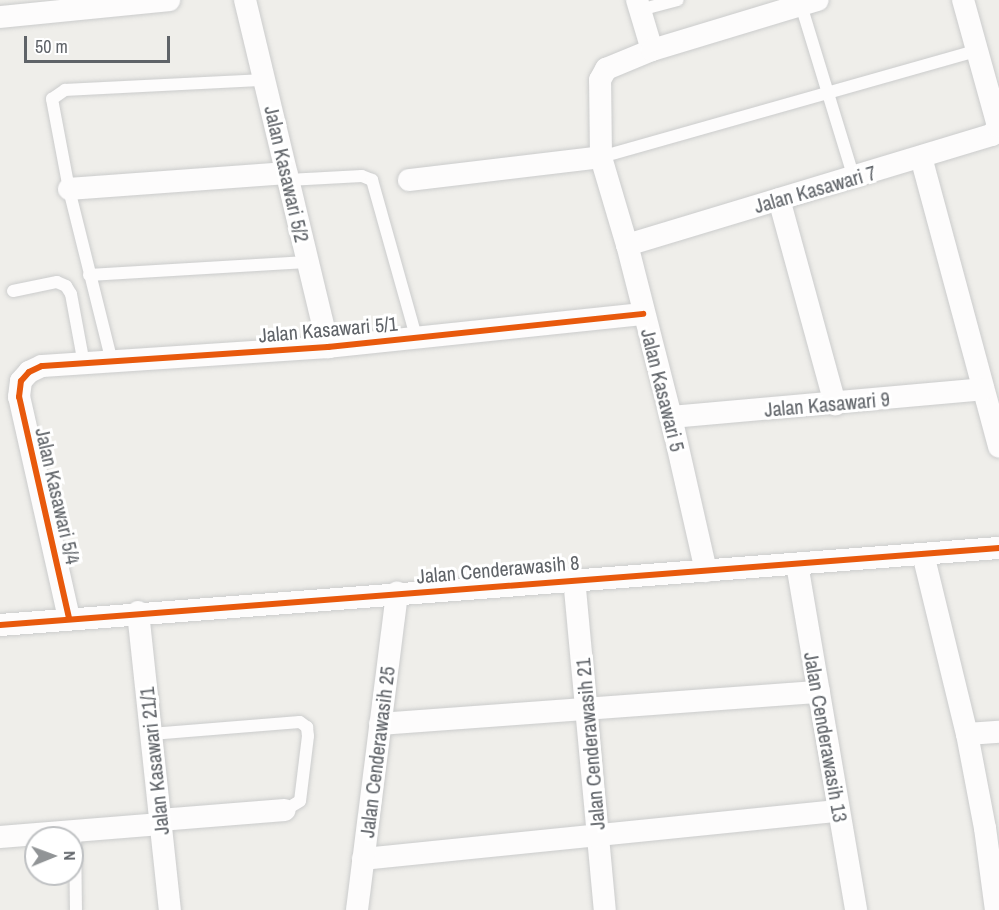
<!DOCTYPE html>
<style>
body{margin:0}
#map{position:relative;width:999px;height:910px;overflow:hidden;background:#efeeea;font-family:"Archivo Narrow",sans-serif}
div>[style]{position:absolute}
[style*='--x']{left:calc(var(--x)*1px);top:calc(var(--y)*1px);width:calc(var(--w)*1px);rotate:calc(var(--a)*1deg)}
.roads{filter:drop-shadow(0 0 2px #cbcccc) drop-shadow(0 0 2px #cbcccc)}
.lane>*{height:12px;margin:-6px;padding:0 6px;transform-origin:6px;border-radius:6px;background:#fdfcfc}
.street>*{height:22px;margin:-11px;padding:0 11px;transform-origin:11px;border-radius:11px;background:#fdfcfc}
.cycleway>*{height:6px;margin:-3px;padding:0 3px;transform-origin:3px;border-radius:3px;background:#e8590c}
span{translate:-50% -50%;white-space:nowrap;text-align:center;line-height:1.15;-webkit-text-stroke:6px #fff;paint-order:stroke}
.street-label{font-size:20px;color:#5f6368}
.north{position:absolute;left:24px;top:826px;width:60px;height:60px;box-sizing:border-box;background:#fff;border:2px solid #bfc1c3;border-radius:50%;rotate:89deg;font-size:16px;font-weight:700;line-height:24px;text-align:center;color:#5f6368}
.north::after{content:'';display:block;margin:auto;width:21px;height:27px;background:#919496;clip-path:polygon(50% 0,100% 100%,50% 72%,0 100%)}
.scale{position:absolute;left:24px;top:36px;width:146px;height:27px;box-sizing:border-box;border:3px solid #5f6368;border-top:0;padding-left:8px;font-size:18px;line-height:21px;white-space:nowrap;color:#5f6368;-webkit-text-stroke:4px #fff;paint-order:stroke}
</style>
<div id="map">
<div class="roads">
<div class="lane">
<i style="--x:801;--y:5;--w:181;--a:73"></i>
<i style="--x:640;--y:10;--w:39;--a:-15"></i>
<i style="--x:601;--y:157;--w:392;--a:-15.8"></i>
<i style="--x:288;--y:180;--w:74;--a:-3.1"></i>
<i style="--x:362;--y:176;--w:11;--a:22"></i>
<i style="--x:372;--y:180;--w:163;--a:74.3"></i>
<i style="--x:89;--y:275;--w:218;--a:-3.4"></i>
<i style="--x:13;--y:291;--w:45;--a:-11.6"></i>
<i style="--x:57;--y:282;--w:10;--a:24"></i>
<i style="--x:66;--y:286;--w:9;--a:58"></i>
<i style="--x:71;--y:294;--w:71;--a:79.5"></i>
<i style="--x:112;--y:362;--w:178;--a:-104"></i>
<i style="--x:69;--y:189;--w:92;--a:-100.7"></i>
<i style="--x:52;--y:99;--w:16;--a:-35"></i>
<i style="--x:65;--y:90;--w:199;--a:-2.9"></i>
<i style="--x:151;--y:734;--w:149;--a:-4.6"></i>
<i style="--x:300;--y:722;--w:9;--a:36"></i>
<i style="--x:307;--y:727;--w:9;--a:84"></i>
<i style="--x:308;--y:736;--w:65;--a:97"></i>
<i style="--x:300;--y:801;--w:17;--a:149"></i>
<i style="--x:75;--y:831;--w:79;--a:89.3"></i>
</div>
<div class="street">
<i style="--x:245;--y:0;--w:357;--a:76.5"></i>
<i style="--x:637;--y:0;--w:52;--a:73.3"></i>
<i style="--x:0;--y:17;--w:170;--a:-5.7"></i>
<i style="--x:921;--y:157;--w:300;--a:74.9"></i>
<i style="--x:409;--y:180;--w:193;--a:-6.8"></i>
<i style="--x:69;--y:189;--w:218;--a:-4.2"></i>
<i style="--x:779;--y:199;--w:213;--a:74.7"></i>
<i style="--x:627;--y:245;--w:381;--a:-16.8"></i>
<i style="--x:992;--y:135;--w:11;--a:-56"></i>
<i style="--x:998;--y:126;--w:131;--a:-105.5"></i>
<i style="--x:671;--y:417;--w:313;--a:-5.1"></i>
<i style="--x:923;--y:554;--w:185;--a:76.3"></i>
<i style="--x:967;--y:734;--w:96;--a:79.2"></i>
<i style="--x:985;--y:828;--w:83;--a:82.4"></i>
<i style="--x:797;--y:564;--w:351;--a:80.3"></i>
<i style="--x:706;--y:571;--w:158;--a:-102.8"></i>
<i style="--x:671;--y:417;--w:178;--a:-104.3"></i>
<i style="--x:627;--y:245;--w:92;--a:-106.5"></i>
<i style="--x:601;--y:157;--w:77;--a:-90.7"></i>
<i style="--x:600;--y:80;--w:13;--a:-61"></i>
<i style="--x:606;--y:69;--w:50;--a:-22.4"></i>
<i style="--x:652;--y:50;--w:173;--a:-16.8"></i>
<i style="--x:574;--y:578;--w:333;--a:84.7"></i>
<i style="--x:138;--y:612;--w:300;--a:83.9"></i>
<i style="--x:69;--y:618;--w:227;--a:-102.7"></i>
<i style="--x:19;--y:397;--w:16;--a:-83"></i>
<i style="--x:21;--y:381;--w:12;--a:-48"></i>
<i style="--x:29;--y:372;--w:14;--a:-25"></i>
<i style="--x:42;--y:366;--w:287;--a:-3.8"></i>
<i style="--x:328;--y:347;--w:317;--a:-6"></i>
<i style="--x:0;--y:625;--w:1002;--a:-4.41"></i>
<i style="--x:380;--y:724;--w:440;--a:-4.2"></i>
<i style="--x:967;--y:734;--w:32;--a:-4"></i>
<i style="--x:160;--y:820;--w:125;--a:-4.6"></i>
<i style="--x:0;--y:837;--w:161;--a:-4.6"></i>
<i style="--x:363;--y:859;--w:478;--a:-5.8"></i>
<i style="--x:357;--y:910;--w:320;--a:-82.8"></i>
</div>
</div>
<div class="cycleway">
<i style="--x:69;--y:618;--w:227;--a:-102.7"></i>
<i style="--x:19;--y:397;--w:16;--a:-83"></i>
<i style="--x:21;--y:381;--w:12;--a:-48"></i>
<i style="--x:29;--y:372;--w:14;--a:-25"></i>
<i style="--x:42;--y:366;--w:287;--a:-3.8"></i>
<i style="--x:328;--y:347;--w:317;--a:-6"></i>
<i style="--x:0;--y:625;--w:1002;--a:-4.41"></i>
</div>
<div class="street-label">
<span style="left:287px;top:174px;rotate:77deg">Jalan Kasawari 5/2</span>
<span style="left:815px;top:189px;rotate:-16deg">Jalan Kasawari 7</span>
<span style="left:328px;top:329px;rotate:-5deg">Jalan Kasawari 5/1</span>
<span style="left:663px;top:390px;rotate:76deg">Jalan Kasawari 5</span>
<span style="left:827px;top:404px;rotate:-5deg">Jalan Kasawari 9</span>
<span style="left:58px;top:496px;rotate:77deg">Jalan Kasawari 5/4</span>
<span style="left:498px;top:569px;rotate:-5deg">Jalan Cenderawasih 8</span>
<span style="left:826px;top:737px;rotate:80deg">Jalan Cenderawasih 13</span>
<span style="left:590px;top:744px;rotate:-95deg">Jalan Cenderawasih 21</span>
<span style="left:377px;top:752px;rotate:-83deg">Jalan Cenderawasih 25</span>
<span style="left:154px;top:761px;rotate:-96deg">Jalan Kasawari 21/1</span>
</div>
<div class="north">N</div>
<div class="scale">50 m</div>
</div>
